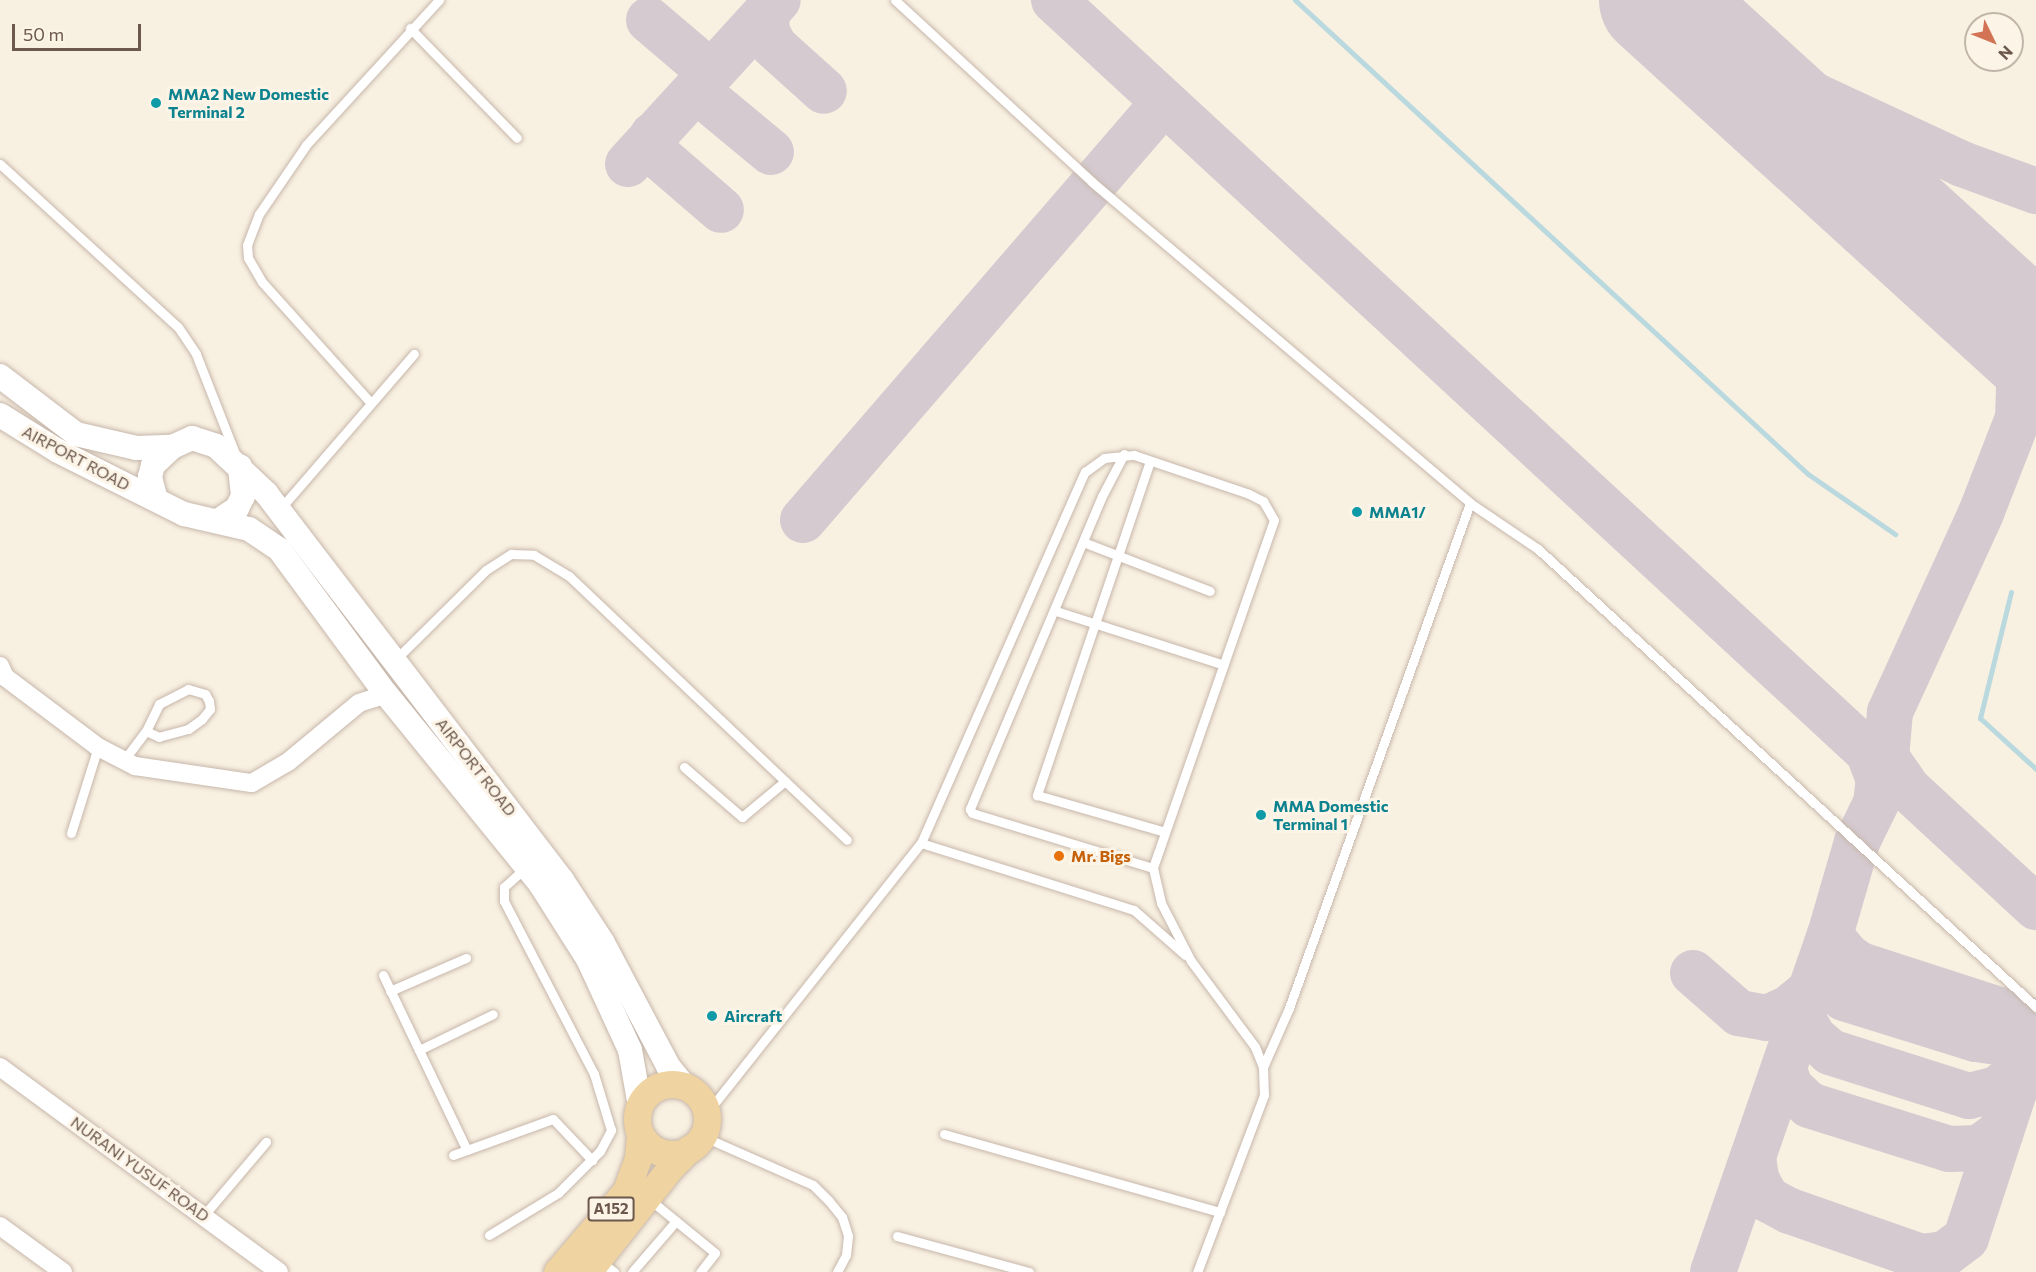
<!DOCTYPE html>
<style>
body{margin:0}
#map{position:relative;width:2036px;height:1272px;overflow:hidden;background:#f8f0e1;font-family:Commissioner,sans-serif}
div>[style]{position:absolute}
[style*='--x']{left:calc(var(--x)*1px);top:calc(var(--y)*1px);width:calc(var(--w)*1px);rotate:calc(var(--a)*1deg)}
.stream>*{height:5px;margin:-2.5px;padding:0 2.5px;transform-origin:2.5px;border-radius:2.5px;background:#b9d9df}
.taxiway>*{height:46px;margin:-23px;padding:0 23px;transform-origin:23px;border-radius:23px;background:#d5cad0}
.runway>*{height:116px;margin:-58px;padding:0 58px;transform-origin:58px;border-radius:58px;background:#d5cad0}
.roads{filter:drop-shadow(0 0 2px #c7b7ab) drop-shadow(0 0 2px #c7b7ab)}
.service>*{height:9px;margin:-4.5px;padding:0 4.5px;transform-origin:4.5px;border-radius:4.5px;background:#fff}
.minor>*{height:18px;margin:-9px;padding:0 9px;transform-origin:9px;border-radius:9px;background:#fff}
.secondary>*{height:24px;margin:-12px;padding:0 12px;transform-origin:12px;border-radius:12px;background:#fff}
.primary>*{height:27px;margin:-13.5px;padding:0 13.5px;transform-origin:13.5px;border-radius:13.5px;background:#efd3a1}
.primary>.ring{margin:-13.5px;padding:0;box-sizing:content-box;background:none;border:27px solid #efd3a1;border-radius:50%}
.dots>*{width:16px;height:16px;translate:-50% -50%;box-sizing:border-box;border:3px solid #fcf4e7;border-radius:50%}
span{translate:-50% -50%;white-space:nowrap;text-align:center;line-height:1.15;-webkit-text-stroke:6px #fcf4e7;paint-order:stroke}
.shield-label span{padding:2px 4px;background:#fcf4e7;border:2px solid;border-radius:4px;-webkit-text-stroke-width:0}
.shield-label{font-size:15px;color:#6c584c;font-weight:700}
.culture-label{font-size:16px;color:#0d838f;font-weight:700}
.left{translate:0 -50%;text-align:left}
.street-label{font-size:16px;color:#6c584c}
.food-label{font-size:16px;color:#c56008;font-weight:700}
.north{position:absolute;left:1964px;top:12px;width:60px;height:60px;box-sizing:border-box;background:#fcf4e7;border:2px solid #c2b6a9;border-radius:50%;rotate:133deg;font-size:16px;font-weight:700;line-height:24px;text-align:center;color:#6c584c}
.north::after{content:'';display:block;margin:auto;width:21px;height:27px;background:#d37355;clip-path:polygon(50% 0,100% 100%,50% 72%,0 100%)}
.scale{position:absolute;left:12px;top:24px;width:129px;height:27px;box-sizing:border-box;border:3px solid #6c584c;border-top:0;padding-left:8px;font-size:18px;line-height:21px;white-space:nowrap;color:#6c584c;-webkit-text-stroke:4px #fcf4e7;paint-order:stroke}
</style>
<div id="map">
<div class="stream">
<i style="--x:1295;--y:0;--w:698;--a:42.74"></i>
<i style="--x:1808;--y:474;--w:106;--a:34.6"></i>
<i style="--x:2011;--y:592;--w:130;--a:103.8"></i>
<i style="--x:1980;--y:718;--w:76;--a:42.3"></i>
</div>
<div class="taxiway">
<i style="--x:1054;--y:0;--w:1337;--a:42.73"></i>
<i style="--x:767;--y:12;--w:18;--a:93"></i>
<i style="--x:766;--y:30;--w:18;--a:63"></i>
<i style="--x:774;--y:46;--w:67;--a:42"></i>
<i style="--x:649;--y:20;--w:71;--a:40.4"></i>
<i style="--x:703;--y:66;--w:14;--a:0"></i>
<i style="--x:1692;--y:32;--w:111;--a:28"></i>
<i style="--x:1790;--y:84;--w:190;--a:24.9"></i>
<i style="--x:1962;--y:164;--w:79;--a:20"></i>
<i style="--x:704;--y:80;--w:19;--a:81"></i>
<i style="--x:707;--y:99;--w:83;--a:39.6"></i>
<i style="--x:653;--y:135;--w:18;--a:84"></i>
<i style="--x:655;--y:153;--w:87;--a:40.8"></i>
<i style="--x:628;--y:164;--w:222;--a:-47.6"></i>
<i style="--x:803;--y:520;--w:552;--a:-49.18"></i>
<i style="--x:1904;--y:783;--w:32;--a:-125"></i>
<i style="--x:1886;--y:757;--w:45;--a:-84.9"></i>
<i style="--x:1890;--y:712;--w:219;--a:-65.4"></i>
<i style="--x:1981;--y:513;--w:102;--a:-68.7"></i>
<i style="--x:2018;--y:418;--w:56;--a:-88"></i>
<i style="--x:2020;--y:362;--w:37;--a:-109"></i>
<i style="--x:2008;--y:327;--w:24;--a:-125"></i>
<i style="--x:1830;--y:935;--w:27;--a:51"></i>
<i style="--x:1847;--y:956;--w:16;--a:35"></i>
<i style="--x:1860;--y:965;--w:146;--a:17.9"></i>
<i style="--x:1999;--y:1010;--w:18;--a:47"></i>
<i style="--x:2011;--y:1023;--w:15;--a:16"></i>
<i style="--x:2025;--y:1027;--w:13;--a:-29"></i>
<i style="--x:1820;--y:964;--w:18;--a:68"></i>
<i style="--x:1827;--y:981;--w:24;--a:45"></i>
<i style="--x:1844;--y:998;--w:138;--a:17.3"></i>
<i style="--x:1976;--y:1039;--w:29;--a:8"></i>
<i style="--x:2005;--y:1043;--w:35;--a:-29"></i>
<i style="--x:1693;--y:973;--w:61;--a:41"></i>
<i style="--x:1739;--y:1013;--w:28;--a:10"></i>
<i style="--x:1767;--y:1018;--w:24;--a:-24"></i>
<i style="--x:1789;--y:1008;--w:28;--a:-39"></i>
<i style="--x:1802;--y:1017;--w:23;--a:61"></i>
<i style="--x:1813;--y:1037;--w:23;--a:41"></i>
<i style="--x:1830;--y:1052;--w:146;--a:17.6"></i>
<i style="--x:1969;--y:1096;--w:29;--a:-14"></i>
<i style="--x:1997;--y:1089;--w:31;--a:-38"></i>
<i style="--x:1784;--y:1069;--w:19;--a:72"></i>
<i style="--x:1790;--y:1087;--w:26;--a:43"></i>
<i style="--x:1809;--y:1105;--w:147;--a:17.4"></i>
<i style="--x:1949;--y:1149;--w:30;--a:-2"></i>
<i style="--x:1979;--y:1148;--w:27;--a:-36"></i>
<i style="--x:1753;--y:1157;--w:22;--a:82"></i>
<i style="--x:1756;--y:1179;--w:23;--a:61"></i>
<i style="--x:1767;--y:1199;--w:26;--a:28"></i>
<i style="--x:1790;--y:1211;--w:139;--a:19.3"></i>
<i style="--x:1921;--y:1257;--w:24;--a:-7"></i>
<i style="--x:1945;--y:1254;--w:26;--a:-37"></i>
<i style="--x:1966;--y:1238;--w:224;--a:-71.8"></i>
<i style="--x:1713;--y:1272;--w:357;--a:-70.9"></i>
<i style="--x:1830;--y:935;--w:97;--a:-73.8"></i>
<i style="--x:1857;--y:842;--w:43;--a:-64"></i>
<i style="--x:1876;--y:803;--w:23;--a:-83"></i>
<i style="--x:1879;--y:780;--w:28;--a:-111"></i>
</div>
<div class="runway">
<i style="--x:1657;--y:0;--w:513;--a:42.31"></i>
</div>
<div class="roads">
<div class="service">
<i style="--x:895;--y:0;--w:268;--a:42.7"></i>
<i style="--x:1092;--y:182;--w:496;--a:40.3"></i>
<i style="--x:1470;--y:503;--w:82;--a:34.1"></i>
<i style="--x:1538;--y:549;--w:677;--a:42.6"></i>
<i style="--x:410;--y:28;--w:153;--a:45.8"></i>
<i style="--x:0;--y:164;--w:241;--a:42.5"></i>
<i style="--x:178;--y:327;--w:32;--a:56"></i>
<i style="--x:196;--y:354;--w:110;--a:68.6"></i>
<i style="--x:370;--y:402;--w:161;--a:-132"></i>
<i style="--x:262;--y:282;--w:28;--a:-120"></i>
<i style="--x:248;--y:258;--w:13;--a:-94"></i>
<i style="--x:247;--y:245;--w:33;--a:-69"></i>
<i style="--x:259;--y:214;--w:83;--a:-55.7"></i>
<i style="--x:306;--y:145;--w:197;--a:-47.5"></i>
<i style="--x:1124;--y:454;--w:47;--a:117.6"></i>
<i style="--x:1102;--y:496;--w:340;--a:112.9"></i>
<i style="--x:970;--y:809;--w:4;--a:63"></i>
<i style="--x:972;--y:813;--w:189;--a:16.9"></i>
<i style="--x:1150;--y:461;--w:353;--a:108.7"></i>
<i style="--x:1037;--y:795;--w:133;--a:16.1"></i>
<i style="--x:280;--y:509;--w:205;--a:-49.2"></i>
<i style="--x:1083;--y:542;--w:136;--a:21.1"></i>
<i style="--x:1056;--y:611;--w:176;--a:17.8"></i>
<i style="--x:394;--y:661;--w:129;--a:-44.7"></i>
<i style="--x:486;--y:570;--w:30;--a:-33"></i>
<i style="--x:511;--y:554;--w:23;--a:2"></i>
<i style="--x:534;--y:555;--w:41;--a:31"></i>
<i style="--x:569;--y:576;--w:383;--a:43.5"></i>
<i style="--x:124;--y:760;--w:36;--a:-53"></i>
<i style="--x:146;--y:731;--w:30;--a:-64"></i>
<i style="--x:159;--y:704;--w:33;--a:-27"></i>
<i style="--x:188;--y:689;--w:18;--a:16"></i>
<i style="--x:205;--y:694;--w:8;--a:60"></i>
<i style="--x:209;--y:701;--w:8;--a:83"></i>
<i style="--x:210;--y:709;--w:13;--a:129"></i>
<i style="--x:202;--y:719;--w:17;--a:144"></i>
<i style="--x:188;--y:729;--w:30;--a:165"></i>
<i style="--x:159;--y:737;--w:14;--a:-155"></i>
<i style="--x:684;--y:767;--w:77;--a:40.8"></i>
<i style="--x:742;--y:817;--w:56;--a:-39.9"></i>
<i style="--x:71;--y:833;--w:90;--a:-72.6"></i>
<i style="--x:921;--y:843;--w:223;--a:17.5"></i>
<i style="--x:1134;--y:910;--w:68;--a:41.4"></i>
<i style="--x:383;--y:975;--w:194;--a:64.4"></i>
<i style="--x:390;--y:991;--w:83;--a:-23.5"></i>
<i style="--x:419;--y:1050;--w:82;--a:-25.9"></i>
<i style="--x:1263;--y:1067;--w:64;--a:-66.2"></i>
<i style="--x:1289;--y:1008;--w:536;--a:-70.28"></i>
<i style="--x:706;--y:1114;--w:346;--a:-51.6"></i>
<i style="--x:921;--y:843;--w:406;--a:-66.2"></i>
<i style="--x:1085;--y:472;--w:24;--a:-36"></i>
<i style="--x:1104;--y:458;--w:30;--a:-6"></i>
<i style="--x:1134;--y:455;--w:121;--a:18.7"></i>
<i style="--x:1249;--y:494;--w:16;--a:27"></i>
<i style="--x:1263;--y:501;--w:22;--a:60"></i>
<i style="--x:1274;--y:520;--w:368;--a:109.2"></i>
<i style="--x:1153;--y:868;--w:36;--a:77"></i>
<i style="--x:1161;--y:903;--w:65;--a:62.7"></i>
<i style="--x:1191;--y:961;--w:107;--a:53.3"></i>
<i style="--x:1255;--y:1047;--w:22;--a:68"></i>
<i style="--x:1263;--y:1067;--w:28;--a:88"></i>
<i style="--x:1264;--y:1095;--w:189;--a:110.7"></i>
<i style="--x:944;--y:1134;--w:287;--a:15.8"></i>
<i style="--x:702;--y:1136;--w:121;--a:23.8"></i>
<i style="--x:813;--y:1185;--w:23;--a:45"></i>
<i style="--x:829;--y:1201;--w:21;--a:51"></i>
<i style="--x:842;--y:1217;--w:20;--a:72"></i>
<i style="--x:848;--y:1236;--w:19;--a:96"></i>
<i style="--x:846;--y:1255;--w:19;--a:118"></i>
<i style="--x:453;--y:1155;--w:106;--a:-19.8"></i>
<i style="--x:553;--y:1119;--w:57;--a:46.4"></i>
<i style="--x:649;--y:1199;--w:85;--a:39.3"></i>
<i style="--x:715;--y:1253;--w:24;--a:128"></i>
<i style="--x:204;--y:1215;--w:96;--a:-49.7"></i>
<i style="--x:489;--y:1235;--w:81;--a:-31.3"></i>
<i style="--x:558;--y:1193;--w:59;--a:-45"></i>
<i style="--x:600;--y:1151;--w:24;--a:-62"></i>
<i style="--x:611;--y:1130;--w:59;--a:-106.9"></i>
<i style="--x:594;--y:1074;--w:195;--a:-117.5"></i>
<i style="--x:504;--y:901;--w:14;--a:-90"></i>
<i style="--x:504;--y:887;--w:30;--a:-42"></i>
<i style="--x:897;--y:1236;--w:137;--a:15.3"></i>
<i style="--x:600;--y:1261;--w:18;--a:38"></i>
<i style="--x:632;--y:1272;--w:67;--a:-49.2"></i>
</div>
<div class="minor">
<i style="--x:0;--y:666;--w:12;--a:66"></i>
<i style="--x:5;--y:677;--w:116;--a:37"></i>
<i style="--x:98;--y:747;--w:42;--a:27.2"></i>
<i style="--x:135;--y:766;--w:118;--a:8.3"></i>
<i style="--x:252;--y:783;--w:42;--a:-30.3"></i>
<i style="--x:288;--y:762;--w:92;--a:-39.7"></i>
<i style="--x:359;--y:703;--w:28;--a:-18"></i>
<i style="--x:0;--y:1067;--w:346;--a:36.3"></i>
<i style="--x:0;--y:1226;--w:78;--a:36.1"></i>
</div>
<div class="secondary">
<i style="--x:0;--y:376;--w:96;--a:37.3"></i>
<i style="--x:76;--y:434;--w:62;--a:13.1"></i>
<i style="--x:136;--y:448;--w:36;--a:-2"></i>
<i style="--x:0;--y:415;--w:68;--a:31.8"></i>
<i style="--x:58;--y:451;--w:141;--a:26.6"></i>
<i style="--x:184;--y:514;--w:67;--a:13"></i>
<i style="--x:249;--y:529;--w:36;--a:34"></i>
<i style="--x:279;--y:549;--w:180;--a:53.6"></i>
<i style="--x:386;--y:694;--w:246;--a:50.9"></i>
<i style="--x:541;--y:885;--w:88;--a:57.6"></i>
<i style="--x:588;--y:959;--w:100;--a:65.2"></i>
<i style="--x:630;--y:1050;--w:57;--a:79.9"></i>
<i style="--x:155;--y:496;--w:20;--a:-105"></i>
<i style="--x:150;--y:477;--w:12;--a:-76"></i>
<i style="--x:153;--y:465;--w:26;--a:-43"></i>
<i style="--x:172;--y:447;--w:22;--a:-24"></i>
<i style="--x:192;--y:438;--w:25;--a:18"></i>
<i style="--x:216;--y:446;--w:69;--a:43.2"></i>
<i style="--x:266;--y:493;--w:487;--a:52.6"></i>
<i style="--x:562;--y:880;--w:75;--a:56.9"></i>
<i style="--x:603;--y:943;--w:139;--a:62.1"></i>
<i style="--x:668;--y:1066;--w:26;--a:51"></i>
<i style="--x:218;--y:521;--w:23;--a:-34"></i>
<i style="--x:237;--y:508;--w:13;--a:-63"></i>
<i style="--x:243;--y:496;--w:30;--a:-96"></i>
</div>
<div class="primary">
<i class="ring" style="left:637px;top:1084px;width:43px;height:43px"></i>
<i style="--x:557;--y:1272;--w:106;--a:-49.6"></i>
<i style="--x:626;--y:1191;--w:35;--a:-70"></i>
<i style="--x:638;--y:1158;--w:24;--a:-85"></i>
<i style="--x:588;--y:1272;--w:132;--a:-51.7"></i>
<i style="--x:670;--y:1168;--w:28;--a:-45"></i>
</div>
</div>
<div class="dots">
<i style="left:156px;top:103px;background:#0f9aa8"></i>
<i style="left:1357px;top:512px;background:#0f9aa8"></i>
<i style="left:1261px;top:815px;background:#0f9aa8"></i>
<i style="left:1059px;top:856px;background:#e8710a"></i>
<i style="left:712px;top:1016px;background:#0f9aa8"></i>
</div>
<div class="shield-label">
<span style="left:611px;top:1209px">A152</span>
</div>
<div class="culture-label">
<span class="left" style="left:168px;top:103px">MMA2 New Domestic<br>Terminal 2</span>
<span class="left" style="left:1369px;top:512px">MMA1/</span>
<span class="left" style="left:1273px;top:815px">MMA Domestic<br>Terminal 1</span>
<span class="left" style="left:724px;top:1016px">Aircraft</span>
</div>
<div class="street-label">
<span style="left:76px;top:458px;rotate:28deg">AIRPORT ROAD</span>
<span style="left:476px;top:767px;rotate:52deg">AIRPORT ROAD</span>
<span style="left:140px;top:1169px;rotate:36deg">NURANI YUSUF ROAD</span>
</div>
<div class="food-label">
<span class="left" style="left:1071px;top:856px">Mr. Bigs</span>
</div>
<div class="north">N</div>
<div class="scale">50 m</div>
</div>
